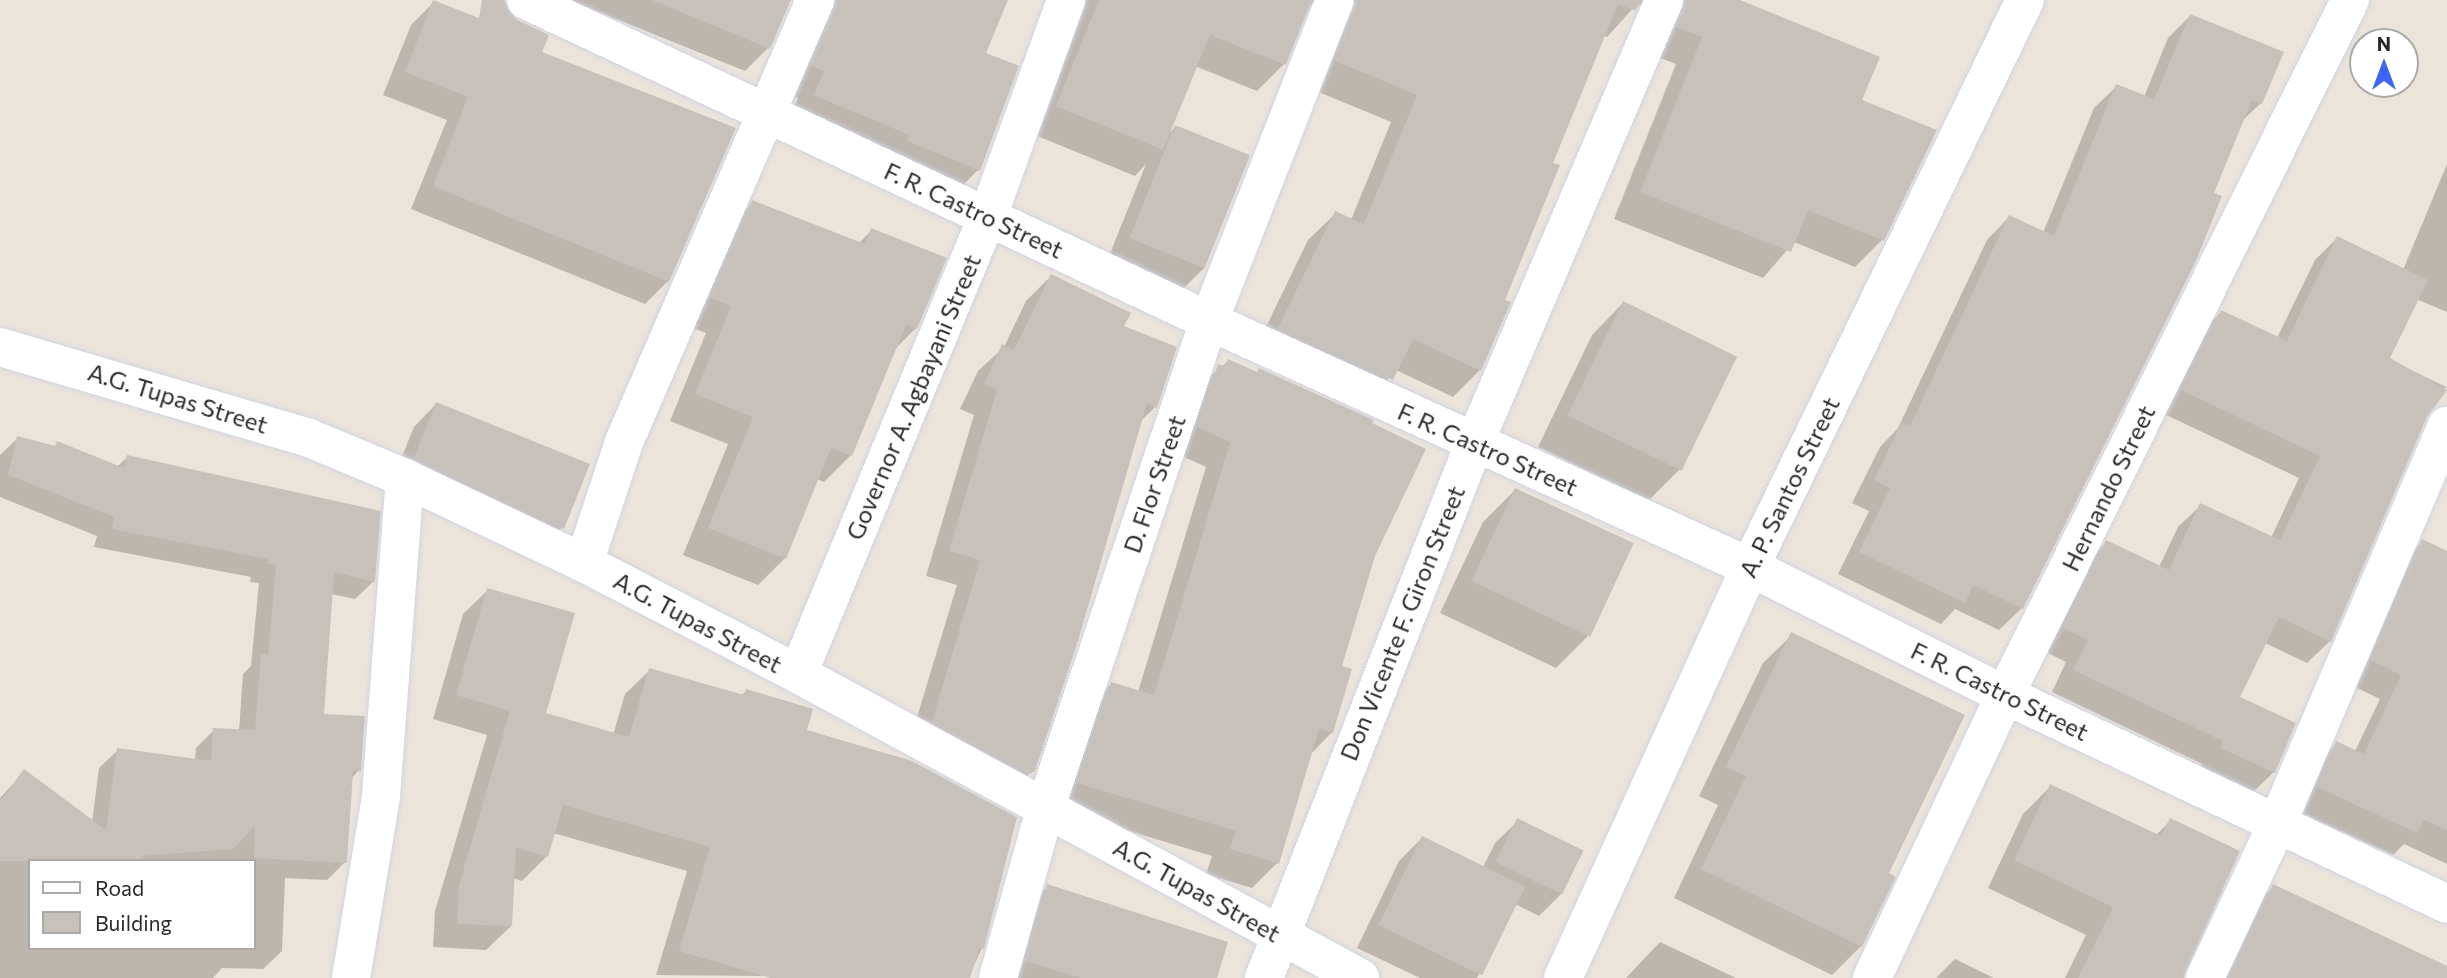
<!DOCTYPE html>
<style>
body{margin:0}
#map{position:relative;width:2447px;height:978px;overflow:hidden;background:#ebe4db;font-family:Commissioner,sans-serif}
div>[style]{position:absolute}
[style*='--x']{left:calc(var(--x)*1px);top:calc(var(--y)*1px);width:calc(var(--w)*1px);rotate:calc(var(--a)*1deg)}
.shadow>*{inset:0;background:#0003}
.building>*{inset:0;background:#c6c1ba;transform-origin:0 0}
.roads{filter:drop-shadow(0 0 2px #d0d4e2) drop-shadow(0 0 2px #d0d4e2)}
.minor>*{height:38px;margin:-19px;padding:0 19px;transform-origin:19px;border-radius:19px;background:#fff}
span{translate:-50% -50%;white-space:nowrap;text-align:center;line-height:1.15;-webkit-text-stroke:5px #fff;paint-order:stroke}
.street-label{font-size:24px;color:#292929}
.legend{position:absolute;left:28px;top:859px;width:228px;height:91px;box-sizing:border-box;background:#fff;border:2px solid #a9a9a9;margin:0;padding:9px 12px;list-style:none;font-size:21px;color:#292929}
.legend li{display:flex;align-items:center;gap:14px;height:35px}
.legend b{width:35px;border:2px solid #a9a9a9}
.north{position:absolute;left:2349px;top:28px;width:70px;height:70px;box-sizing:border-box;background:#fff;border:2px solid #a9a9a9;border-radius:50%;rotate:0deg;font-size:19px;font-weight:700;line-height:28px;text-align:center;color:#292929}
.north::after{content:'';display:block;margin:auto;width:24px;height:32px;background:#3c64f6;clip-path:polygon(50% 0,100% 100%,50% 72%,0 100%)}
</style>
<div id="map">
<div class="shadow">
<i style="clip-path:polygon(569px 0,789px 0,768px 48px,745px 71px)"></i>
<i style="clip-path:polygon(828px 0,1006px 0,984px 54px,978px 170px,951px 197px,788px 123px,798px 98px,785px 93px)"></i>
<i style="clip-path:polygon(1057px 0,1735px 0,1860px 101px,1882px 240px,1855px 267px,1794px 242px,1763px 278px,1614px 219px,1676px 64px,1650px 54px,1646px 7px,1636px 5px,1607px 37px,1603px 35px,1551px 164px,1480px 370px,1453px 397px,1396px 370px,1364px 406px,1252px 356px,1308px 240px,1336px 213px,1351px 220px,1391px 122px,1309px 88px,1316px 6px,1308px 5px,1284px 64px,1257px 91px,1195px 66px,1168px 135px,1175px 127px,1248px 157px,1204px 268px,1181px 291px,1107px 261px,1146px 164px,1135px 176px,1030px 133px)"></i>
<i style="clip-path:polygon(434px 2px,540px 53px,668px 281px,645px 304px,411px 209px,447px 120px,383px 95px,411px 25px)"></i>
<i style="clip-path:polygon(2190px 16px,2261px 103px,2241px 122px,2022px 608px,1999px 630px,1955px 609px,1941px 624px,1838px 574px,1869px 511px,1852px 503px,1880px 447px,1898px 428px,1987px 240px,2009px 217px,2043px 233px,2094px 108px,2117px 86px,2144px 97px,2168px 38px)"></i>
<i style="clip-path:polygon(2447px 164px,2447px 312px,2416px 299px,2388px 359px,2446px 387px,2425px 418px,2330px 641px,2307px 663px,2265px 643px,2238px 698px,2274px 772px,2251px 794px,2199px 770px,2202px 764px,2052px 692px,2066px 662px,2042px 650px,2084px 565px,2107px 542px,2159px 567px,2178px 527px,2201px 505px,2271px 538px,2299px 478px,2160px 412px,2199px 334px,2221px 312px,2277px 338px,2315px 260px,2337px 238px,2403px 270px)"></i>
<i style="clip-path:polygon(753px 202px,858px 244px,872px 230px,916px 328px,894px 350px,851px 455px,824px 482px,817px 479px,785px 558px,758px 585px,683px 555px,728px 444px,670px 421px,706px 333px,685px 325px,726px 229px)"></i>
<i style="clip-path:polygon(1051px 276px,1122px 327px,1155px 407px,1140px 422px,1033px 770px,1008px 795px,908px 747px,957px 585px,926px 576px,974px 415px,960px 409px,978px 371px,1004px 347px,1026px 301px)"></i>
<i style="clip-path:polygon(1623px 303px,1681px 468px,1649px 500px,1538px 447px,1592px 335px)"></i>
<i style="clip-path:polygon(1228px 361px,1374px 555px,1340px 667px,1332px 732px,1310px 755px,1277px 863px,1252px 888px,1206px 874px,1212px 856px,1053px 808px,1086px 709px,1111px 684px,1138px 692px,1206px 467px,1173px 452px,1193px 391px)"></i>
<i style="clip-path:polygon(436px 404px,588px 465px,562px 528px,539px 551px,392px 481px,414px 427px)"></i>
<i style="clip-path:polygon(evenodd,18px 438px,54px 447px,58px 443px,117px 467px,127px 457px,374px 581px,355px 599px,331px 594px,322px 715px,359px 770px,351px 779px,345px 862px,327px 880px,285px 878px,282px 951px,263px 969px,222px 968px,213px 978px,0 978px,0 798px,24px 772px,92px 822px,99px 768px,118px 750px,195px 760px,196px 748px,214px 730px,239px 731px,243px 674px,251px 666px,259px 583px,250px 582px,251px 577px,94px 547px,97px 536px,0 497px,0 455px,18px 438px,30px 861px,254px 861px,254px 948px,30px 948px,30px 861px)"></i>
<i style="clip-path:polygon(1515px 490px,1588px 636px,1556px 668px,1440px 613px,1483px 522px)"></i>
<i style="clip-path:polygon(2423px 541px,2447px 553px,2447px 864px,2404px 844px,2393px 855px,2295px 810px,2314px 766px,2337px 743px,2355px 751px,2380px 699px,2349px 684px,2400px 564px)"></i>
<i style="clip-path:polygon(488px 590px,544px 714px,613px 735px,625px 694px,650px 670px,741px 696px,746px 691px,805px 731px,982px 948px,968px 978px,656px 975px,687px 871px,553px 833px,546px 857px,522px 881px,513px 878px,511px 926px,486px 950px,433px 947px,435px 911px,487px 735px,433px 719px,463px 614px)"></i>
<i style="clip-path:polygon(1792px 635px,1886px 874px,1861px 946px,1832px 975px,1674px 898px,1718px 805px,1699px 796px,1763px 663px)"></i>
<i style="clip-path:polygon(2051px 786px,2155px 836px,2170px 821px,2184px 978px,2065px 978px,2086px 935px,1988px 888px,2023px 814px)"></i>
<i style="clip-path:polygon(1518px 821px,1562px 893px,1539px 916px,1515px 904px,1477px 978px,1420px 978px,1357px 948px,1399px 861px,1422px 838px,1483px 867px,1495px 843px)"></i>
<i style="clip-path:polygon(1048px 886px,1216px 978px,1004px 978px,1023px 910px)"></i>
<i style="clip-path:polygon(2274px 886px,2402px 978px,2216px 978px,2246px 913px)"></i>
<i style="clip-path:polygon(1660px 942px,1736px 978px,1626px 978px)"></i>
<i style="clip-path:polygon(1955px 959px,1994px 978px,1936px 978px)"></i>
</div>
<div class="building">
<i style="clip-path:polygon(433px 0,479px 18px,482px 0,504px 0,516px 19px,549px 35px,542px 52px,736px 128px,669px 282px,433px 186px,468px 97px,405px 72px)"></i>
<i style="clip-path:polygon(652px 0,791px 0,770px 49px)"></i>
<i style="clip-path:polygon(836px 0,1008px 0,986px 53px,1019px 66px,980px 171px,907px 141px,909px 135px,814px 95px,824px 71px,810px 66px)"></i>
<i style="clip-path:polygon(1099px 0,1312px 0,1286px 65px,1210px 35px,1163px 150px,1056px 106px)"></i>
<i style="clip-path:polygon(1356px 0,1640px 0,1636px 11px,1618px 4px,1553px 163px,1560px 165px,1505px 300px,1511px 302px,1481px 371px,1413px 339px,1393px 380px,1278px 328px,1335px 211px,1364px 224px,1417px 95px,1335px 61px)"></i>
<i style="clip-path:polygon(1685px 0,1740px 0,1880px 57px,1862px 100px,1937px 130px,1884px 241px,1808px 210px,1791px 252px,1640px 192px,1702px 37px,1676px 27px)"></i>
<i style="clip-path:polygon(2190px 14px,2284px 52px,2262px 104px,2252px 100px,2214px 193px,2222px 196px,2195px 263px,2023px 609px,1973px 585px,1965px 603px,1859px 552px,1890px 488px,1874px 480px,1902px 422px,1910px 426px,2009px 215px,2054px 236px,2116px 84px,2154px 99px)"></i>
<i style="left:1175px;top:125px;width:81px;height:122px;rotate:22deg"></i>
<i style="clip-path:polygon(752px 200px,865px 244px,871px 228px,947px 258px,917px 329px,906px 325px,852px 456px,831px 448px,786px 559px,708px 528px,753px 417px,695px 394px,731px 306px,710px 298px)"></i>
<i style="clip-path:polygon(2337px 236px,2428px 280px,2390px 358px,2447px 390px,2427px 417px,2331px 642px,2279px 617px,2240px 697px,2296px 723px,2275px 773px,2220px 748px,2223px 741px,2073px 670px,2088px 640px,2063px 628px,2106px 540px,2169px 570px,2200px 503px,2280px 540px,2320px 456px,2181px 390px,2221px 310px,2287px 341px)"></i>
<i style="clip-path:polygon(1051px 274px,1131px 313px,1124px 326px,1177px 347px,1157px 408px,1147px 403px,1078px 641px,1035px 771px,1030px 774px,932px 722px,980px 560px,949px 551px,997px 390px,984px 384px,1002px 344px,1014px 350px)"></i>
<i style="left:1623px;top:301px;width:127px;height:127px;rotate:26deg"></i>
<i style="clip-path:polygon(1228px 359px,1257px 372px,1259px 368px,1374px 420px,1372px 423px,1426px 449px,1375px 556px,1342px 666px,1352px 669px,1333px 733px,1319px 729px,1279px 864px,1230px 849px,1236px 831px,1077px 783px,1111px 682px,1154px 695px,1230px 442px,1197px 427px,1218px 364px,1224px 366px)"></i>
<i style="clip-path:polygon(436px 402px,590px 464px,564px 529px,414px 458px)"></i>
<i style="clip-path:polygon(17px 436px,55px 446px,57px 441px,124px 468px,127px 455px,381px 511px,375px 582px,334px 572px,324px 714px,365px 716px,361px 771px,353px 771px,347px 863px,254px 858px,255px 826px,233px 849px,141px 856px,148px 861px,0 861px,0 802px,24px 769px,106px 830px,117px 748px,211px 761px,213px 728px,255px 730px,261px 654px,268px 655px,276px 565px,267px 564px,268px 559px,112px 529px,114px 517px,8px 475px)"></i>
<i style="left:1515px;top:488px;width:131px;height:103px;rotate:25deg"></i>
<i style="clip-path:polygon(2422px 539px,2447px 551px,2447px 830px,2424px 820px,2417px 833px,2317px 787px,2336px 741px,2364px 754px,2401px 675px,2371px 660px)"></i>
<i style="clip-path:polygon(487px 588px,575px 613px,546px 713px,629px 737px,649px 668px,744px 695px,746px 689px,813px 709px,807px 730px,912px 761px,1017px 817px,984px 949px,980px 947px,970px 978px,771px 978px,679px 951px,710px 847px,563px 805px,548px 857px,516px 848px,512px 926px,457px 924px,459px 885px,510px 711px,456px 695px)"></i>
<i style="clip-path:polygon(1791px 632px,1965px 715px,1889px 873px,1896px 877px,1862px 947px,1701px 869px,1746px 776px,1726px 767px)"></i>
<i style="clip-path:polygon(2050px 784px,2161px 836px,2170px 818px,2240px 851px,2183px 978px,2078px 978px,2113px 907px,2014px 860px)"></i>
<i style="left:1517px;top:818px;width:74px;height:49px;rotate:26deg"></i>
<i style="left:1422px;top:836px;width:115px;height:99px;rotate:26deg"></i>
<i style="clip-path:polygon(1047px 884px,1228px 942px,1217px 978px,1081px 978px,1025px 961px)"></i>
<i style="clip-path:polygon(2273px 884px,2447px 966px,2447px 978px,2229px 978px)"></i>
</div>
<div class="roads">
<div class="minor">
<i style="--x:526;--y:0;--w:755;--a:25.17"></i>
<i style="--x:1209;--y:321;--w:594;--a:24.45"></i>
<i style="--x:1750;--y:567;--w:285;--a:26.7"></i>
<i style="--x:2005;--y:695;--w:489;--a:25.3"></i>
<i style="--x:0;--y:347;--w:322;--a:16.4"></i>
<i style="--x:309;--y:438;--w:104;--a:22.6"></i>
<i style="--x:405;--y:478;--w:198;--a:25.4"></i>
<i style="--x:584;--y:563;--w:241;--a:27.4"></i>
<i style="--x:798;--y:674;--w:639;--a:28.41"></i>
<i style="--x:584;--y:563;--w:127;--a:-71.7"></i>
<i style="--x:624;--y:442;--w:482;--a:-66.6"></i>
<i style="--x:798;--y:674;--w:496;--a:-67.5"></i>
<i style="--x:988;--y:216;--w:230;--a:-70.1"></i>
<i style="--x:351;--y:978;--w:184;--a:-80.6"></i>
<i style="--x:381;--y:796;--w:319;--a:-85.7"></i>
<i style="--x:998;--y:978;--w:179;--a:-74.4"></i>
<i style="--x:1046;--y:806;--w:512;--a:-71.42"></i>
<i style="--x:1209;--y:321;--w:345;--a:-68.6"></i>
<i style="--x:1264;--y:978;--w:574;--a:-68.53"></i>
<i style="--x:1474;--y:444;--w:483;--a:-66.8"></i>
<i style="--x:1563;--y:978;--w:452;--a:-65.5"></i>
<i style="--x:1750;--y:567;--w:630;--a:-64.13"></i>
<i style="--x:1872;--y:978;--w:313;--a:-64.8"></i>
<i style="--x:2005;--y:695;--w:776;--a:-63.6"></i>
<i style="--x:2205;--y:978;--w:170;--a:-64.9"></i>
<i style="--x:2277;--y:824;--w:433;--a:-66.9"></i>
</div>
</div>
<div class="street-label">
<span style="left:974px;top:210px;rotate:25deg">F. R. Castro Street</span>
<span style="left:913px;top:397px;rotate:-67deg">Governor A. Agbayani Street</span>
<span style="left:178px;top:398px;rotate:17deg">A.G. Tupas Street</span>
<span style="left:1488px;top:449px;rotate:24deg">F. R. Castro Street</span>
<span style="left:1154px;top:484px;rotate:-71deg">D. Flor Street</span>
<span style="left:1789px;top:487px;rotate:-64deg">A. P. Santos Street</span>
<span style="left:2108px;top:488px;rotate:-64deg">Hernando Street</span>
<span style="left:698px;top:622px;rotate:28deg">A.G. Tupas Street</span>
<span style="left:1402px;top:623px;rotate:-68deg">Don Vicente F. Giron Street</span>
<span style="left:2000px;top:691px;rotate:26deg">F. R. Castro Street</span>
<span style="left:1197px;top:890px;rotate:29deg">A.G. Tupas Street</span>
</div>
<ul class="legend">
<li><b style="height:9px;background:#fff"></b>Road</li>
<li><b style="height:19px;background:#c6c1ba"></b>Building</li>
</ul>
<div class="north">N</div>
</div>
